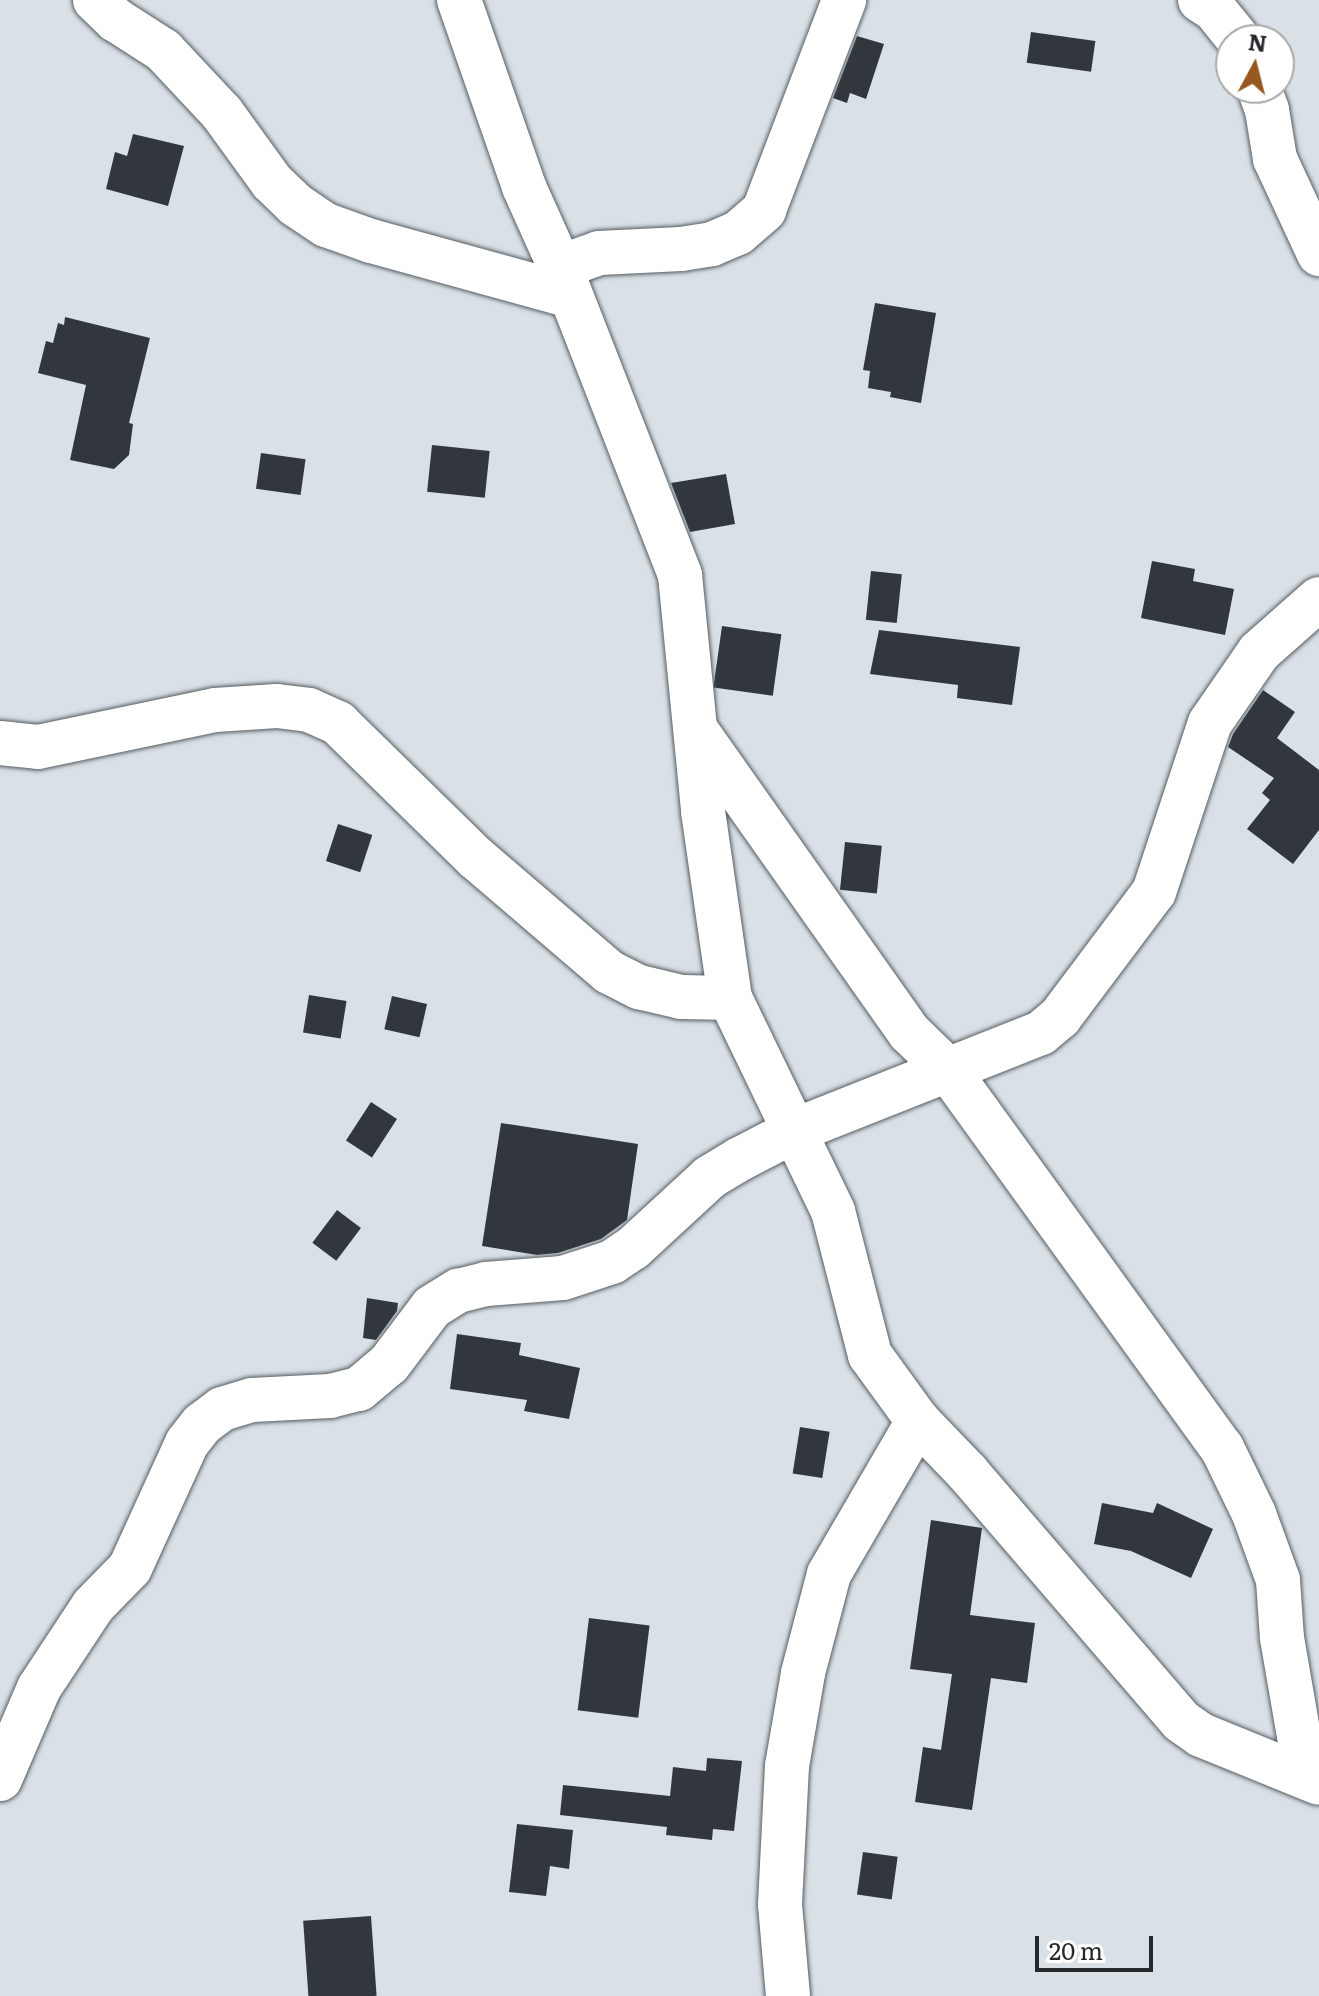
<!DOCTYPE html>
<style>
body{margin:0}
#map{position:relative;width:1319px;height:1996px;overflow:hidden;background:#d9e1e7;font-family:Literata,serif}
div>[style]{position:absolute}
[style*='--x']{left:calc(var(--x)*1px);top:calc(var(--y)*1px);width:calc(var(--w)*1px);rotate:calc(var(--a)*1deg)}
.building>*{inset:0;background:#31373c;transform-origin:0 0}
.roads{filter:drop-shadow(0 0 2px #565d62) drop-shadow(0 0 2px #565d62)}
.minor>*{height:44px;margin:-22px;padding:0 22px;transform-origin:22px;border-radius:22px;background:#fff}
span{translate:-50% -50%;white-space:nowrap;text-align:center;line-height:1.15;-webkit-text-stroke:8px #fff;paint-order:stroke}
.north{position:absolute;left:1215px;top:24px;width:80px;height:80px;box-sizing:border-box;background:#fff;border:2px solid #a8a9aa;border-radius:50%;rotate:7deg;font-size:22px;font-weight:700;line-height:32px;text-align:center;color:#26292b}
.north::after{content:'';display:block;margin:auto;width:28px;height:36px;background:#97581f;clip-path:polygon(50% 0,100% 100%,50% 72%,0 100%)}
.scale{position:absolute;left:1035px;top:1936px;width:118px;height:36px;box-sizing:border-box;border:4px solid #26292b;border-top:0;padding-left:10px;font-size:24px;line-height:28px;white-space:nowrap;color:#26292b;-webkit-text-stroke:6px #fff;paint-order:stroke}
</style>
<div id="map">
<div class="building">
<i style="left:1031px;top:32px;width:65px;height:31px;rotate:8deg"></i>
<i style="clip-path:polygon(857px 36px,884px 44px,866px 99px,850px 93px,847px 103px,833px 98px)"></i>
<i style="clip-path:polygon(133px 134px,184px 146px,168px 206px,106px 189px,115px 152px,127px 156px)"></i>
<i style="clip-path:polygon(875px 303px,936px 313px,921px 403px,890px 397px,891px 392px,868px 388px,870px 371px,863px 370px)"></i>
<i style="clip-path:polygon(65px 317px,150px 338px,129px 423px,133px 424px,129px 455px,114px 469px,70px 460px,86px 385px,38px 373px,46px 341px,53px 343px,58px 323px,64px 325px)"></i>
<i style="left:432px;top:445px;width:58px;height:47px;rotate:6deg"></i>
<i style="left:261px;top:453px;width:45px;height:36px;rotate:8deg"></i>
<i style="clip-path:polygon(726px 474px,735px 524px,690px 532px,671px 483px)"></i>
<i style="clip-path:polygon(1152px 561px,1195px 569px,1193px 581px,1234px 589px,1225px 635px,1141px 618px)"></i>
<i style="left:871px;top:571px;width:31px;height:49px;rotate:6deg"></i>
<i style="left:722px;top:626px;width:60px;height:62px;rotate:8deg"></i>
<i style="clip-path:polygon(879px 630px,1020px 647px,1012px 705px,957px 698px,958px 685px,870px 674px)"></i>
<i style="clip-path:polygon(1263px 690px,1295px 712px,1277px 738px,1319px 770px,1319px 830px,1293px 864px,1247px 829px,1270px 800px,1262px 793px,1274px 778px,1228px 747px,1233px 734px)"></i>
<i style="left:338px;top:824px;width:36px;height:39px;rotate:18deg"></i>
<i style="left:845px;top:842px;width:37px;height:48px;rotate:6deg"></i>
<i style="left:309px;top:995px;width:38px;height:38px;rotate:9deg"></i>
<i style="left:392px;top:996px;width:36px;height:34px;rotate:13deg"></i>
<i style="left:371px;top:1102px;width:31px;height:46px;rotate:33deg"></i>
<i style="clip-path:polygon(501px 1123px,638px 1144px,627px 1220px,601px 1239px,558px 1253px,537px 1255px,482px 1246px)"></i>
<i style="left:337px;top:1210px;width:30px;height:41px;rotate:37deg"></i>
<i style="clip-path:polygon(367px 1298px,398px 1303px,397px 1311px,376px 1340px,363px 1338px)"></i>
<i style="clip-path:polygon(457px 1334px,521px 1343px,519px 1355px,580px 1368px,569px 1419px,524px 1411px,527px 1400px,450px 1389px)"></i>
<i style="left:800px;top:1427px;width:30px;height:47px;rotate:9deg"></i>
<i style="clip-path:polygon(1102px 1503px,1153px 1513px,1157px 1503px,1213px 1529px,1191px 1578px,1131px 1551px,1094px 1544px)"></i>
<i style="clip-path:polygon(931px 1520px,982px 1528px,970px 1615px,1035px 1623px,1027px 1683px,991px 1678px,972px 1810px,915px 1802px,923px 1747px,941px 1750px,952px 1674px,910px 1669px)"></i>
<i style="left:589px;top:1618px;width:61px;height:93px;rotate:7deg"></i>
<i style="clip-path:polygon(707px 1758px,742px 1761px,734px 1831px,713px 1829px,712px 1840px,666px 1835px,667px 1827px,560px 1815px,563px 1785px,670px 1796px,673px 1767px,706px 1771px)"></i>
<i style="clip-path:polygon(517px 1824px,573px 1830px,569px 1869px,550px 1866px,546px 1896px,509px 1892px)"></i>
<i style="left:863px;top:1852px;width:35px;height:43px;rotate:8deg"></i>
<i style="left:371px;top:1916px;width:80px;height:68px;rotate:86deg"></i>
</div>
<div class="roads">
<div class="minor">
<i style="--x:95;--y:0;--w:29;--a:44"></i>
<i style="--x:116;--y:20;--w:56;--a:32.6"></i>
<i style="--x:163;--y:50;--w:86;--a:46.9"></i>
<i style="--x:222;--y:113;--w:85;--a:54.1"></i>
<i style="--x:272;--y:182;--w:33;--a:44"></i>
<i style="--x:296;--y:205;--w:36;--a:34"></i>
<i style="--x:326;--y:225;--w:48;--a:19.6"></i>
<i style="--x:371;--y:241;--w:207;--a:15.4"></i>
<i style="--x:459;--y:0;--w:198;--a:70.8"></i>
<i style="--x:524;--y:187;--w:88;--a:65.8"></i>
<i style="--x:560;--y:267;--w:331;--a:68.7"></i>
<i style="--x:680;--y:575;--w:237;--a:84.4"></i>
<i style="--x:703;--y:811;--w:189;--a:81.8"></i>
<i style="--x:730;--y:998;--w:237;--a:64.2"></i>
<i style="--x:833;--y:1211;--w:149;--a:75.6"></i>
<i style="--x:870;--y:1355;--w:82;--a:54"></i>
<i style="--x:918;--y:1421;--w:71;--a:46.1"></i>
<i style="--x:967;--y:1472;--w:328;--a:49.3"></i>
<i style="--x:1181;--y:1721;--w:24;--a:35"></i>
<i style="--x:1201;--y:1735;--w:127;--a:22.1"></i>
<i style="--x:1200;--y:0;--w:17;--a:33"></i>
<i style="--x:1214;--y:9;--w:40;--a:51"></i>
<i style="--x:1259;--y:88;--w:23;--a:70"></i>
<i style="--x:1267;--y:110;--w:50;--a:80.7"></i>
<i style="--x:1275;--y:159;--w:105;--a:65.1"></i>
<i style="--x:560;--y:267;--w:41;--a:-19.7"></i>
<i style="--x:599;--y:253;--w:82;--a:-2.8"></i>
<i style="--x:681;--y:249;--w:31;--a:-9"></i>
<i style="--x:712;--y:244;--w:28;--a:-23"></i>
<i style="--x:738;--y:233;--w:35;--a:-41"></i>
<i style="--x:764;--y:210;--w:225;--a:-69.1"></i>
<i style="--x:698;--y:733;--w:367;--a:54.8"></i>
<i style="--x:910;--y:1033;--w:53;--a:44.2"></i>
<i style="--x:948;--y:1070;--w:467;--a:54.1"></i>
<i style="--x:1222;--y:1448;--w:73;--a:64.1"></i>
<i style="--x:1254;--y:1514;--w:70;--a:70"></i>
<i style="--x:1278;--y:1580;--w:58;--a:86.1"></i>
<i style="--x:1282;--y:1638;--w:141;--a:80.2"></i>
<i style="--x:0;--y:743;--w:38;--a:6"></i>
<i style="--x:38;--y:747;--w:181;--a:-11.8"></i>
<i style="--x:215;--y:710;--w:62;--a:-3.7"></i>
<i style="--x:277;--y:706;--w:32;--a:7"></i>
<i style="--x:309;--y:710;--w:32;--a:24"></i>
<i style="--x:338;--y:723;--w:193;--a:44.4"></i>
<i style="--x:476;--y:858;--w:175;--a:40.6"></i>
<i style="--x:609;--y:972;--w:34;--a:27"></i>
<i style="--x:639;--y:987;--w:43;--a:13.4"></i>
<i style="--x:681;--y:997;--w:49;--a:1.2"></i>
<i style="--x:0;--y:1779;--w:99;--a:-66.8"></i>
<i style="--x:39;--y:1688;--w:98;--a:-56.6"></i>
<i style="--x:93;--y:1606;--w:53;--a:-45.8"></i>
<i style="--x:130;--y:1568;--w:137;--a:-65.5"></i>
<i style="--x:187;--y:1443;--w:24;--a:-52"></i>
<i style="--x:202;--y:1424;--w:25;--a:-37"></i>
<i style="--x:222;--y:1409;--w:31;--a:-17"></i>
<i style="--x:252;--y:1400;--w:78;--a:-2.9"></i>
<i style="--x:330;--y:1396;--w:30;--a:-14"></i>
<i style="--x:359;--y:1389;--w:39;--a:-40"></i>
<i style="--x:389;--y:1364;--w:71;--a:-53"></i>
<i style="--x:432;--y:1307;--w:31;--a:-32"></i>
<i style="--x:458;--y:1291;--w:29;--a:-14"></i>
<i style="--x:486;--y:1284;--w:77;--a:-4.5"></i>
<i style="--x:563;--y:1278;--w:52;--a:-18.1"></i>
<i style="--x:612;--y:1262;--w:25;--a:-34"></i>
<i style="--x:633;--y:1248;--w:105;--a:-42.7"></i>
<i style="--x:710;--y:1177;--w:35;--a:-31"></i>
<i style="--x:740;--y:1159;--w:63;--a:-27.4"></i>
<i style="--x:796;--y:1130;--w:264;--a:-21.6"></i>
<i style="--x:1041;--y:1033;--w:25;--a:-40"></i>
<i style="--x:1060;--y:1017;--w:156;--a:-53.1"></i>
<i style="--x:1154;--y:892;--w:178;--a:-71.7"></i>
<i style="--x:1210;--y:723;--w:86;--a:-55.4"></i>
<i style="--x:1259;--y:652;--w:80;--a:-41.5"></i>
<i style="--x:788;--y:1996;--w:92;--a:-95"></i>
<i style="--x:780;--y:1904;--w:138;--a:-87.1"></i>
<i style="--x:787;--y:1766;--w:94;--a:-80.2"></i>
<i style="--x:803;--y:1673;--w:102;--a:-75.3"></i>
<i style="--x:829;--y:1574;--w:177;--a:-59.8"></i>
</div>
</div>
<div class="north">N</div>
<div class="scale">20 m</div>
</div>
